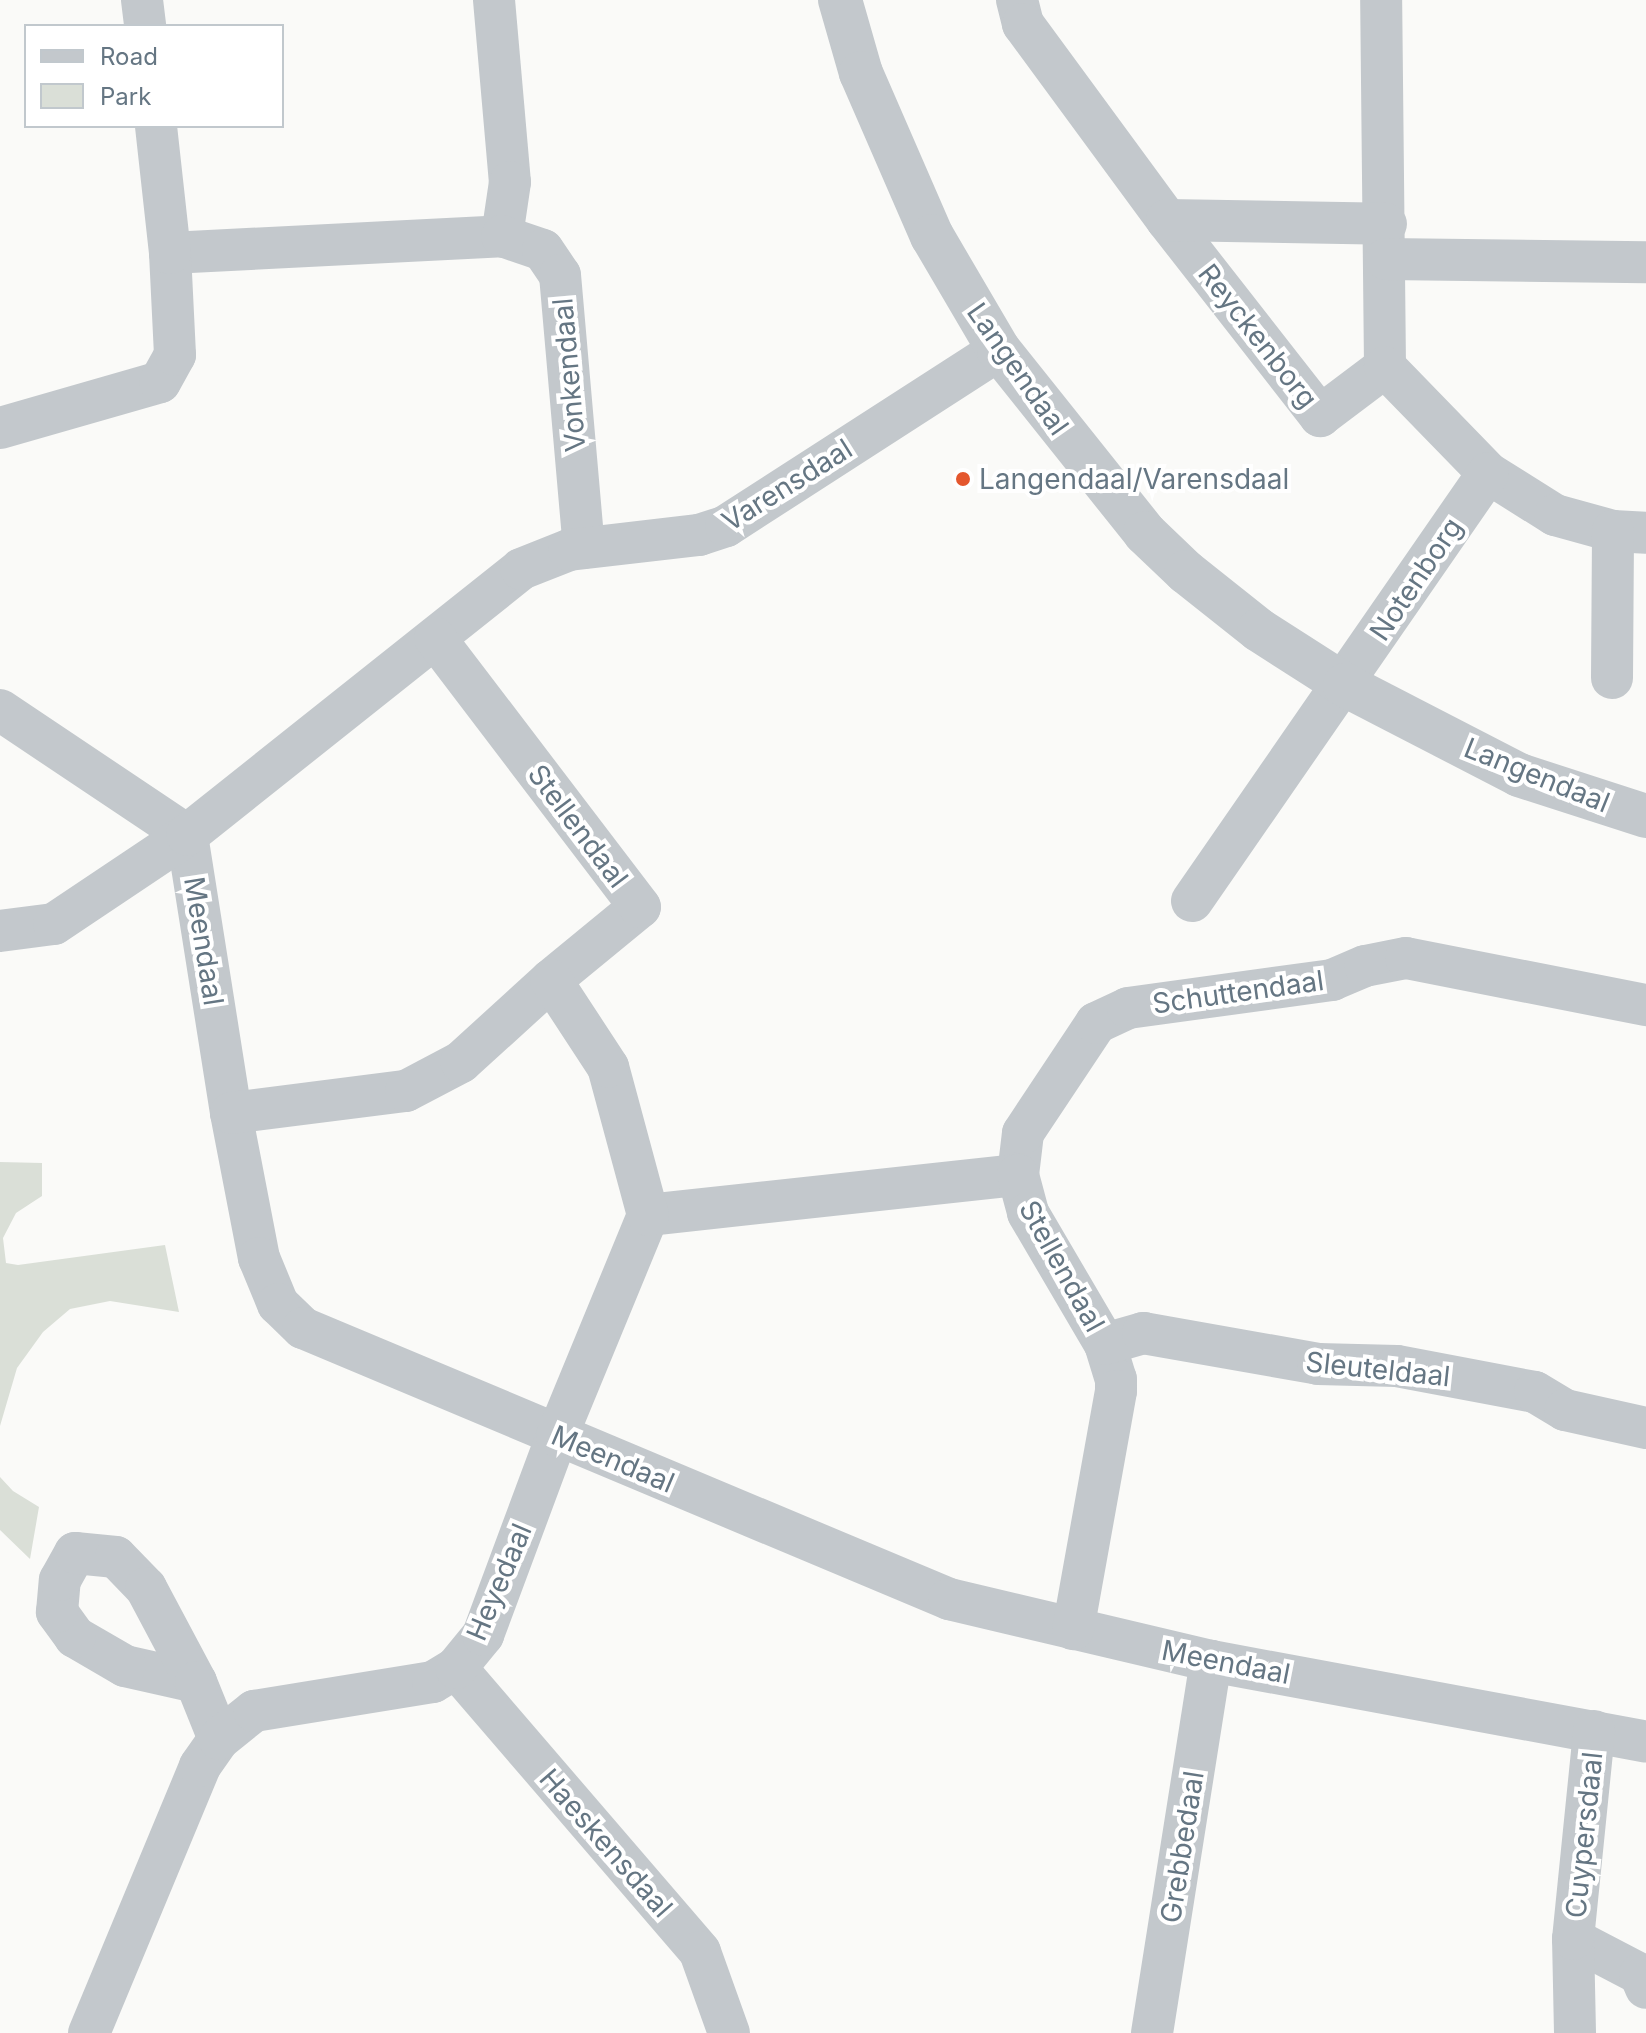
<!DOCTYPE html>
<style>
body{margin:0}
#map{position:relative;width:1646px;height:2033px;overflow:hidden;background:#fafaf8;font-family:Inter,sans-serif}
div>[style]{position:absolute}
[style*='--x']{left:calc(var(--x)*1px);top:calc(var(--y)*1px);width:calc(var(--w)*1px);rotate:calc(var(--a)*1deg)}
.green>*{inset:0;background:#dadfd7}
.minor>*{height:42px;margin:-21px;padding:0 21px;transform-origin:21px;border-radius:21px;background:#c3c8cc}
.tertiary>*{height:44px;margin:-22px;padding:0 22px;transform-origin:22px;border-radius:22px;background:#c3c8cc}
.dots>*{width:22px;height:22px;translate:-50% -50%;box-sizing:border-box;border:4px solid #fff;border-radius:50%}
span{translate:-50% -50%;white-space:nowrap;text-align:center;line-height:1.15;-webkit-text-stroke:8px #fff;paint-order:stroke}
.street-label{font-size:28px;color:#657683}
.poi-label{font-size:28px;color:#657683}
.left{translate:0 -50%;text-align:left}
.legend{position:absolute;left:24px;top:24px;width:260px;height:104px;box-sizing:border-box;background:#fff;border:2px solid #c1c8cd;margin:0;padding:10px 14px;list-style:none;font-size:24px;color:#657683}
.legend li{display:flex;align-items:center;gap:16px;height:40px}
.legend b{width:40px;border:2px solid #c1c8cd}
</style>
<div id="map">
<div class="green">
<i style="clip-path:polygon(0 1162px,42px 1163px,42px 1196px,16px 1213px,3px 1238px,6px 1263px,18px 1265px,165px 1245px,179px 1312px,110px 1301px,70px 1309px,43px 1332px,17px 1368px,0 1426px)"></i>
<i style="clip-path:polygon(0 1477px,13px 1491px,39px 1507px,30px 1559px,0 1530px)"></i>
</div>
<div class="minor">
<i style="--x:142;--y:0;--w:26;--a:83"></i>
<i style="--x:494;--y:0;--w:183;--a:85"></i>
<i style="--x:510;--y:182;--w:55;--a:98.4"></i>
<i style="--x:1017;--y:0;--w:25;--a:76"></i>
<i style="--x:1023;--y:24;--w:243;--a:53.7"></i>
<i style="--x:1167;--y:220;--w:249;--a:52"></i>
<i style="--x:1320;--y:416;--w:81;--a:-37"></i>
<i style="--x:1385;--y:367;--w:367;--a:-90.6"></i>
<i style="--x:1167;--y:220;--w:219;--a:1"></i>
<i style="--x:170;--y:253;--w:332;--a:-2.9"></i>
<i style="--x:502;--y:236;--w:43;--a:18.9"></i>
<i style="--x:543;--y:250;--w:30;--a:56"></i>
<i style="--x:560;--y:275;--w:274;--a:85"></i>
<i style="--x:1386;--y:259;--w:260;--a:0.7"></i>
<i style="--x:1385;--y:367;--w:148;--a:45.8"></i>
<i style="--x:1488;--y:473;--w:79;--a:32.1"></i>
<i style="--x:1555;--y:515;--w:60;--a:15.4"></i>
<i style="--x:1613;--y:531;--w:33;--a:3"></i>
<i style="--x:0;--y:428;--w:166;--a:-16"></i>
<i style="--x:160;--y:382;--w:31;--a:-61"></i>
<i style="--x:175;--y:355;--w:102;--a:-92.8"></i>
<i style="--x:170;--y:253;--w:128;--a:-96.3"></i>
<i style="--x:1612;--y:678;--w:147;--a:-89.6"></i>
<i style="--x:0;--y:710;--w:225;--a:33.8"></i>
<i style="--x:187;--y:835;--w:281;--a:81"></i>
<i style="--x:231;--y:1113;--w:148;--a:79.1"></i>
<i style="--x:259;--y:1258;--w:50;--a:67.6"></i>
<i style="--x:278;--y:1304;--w:35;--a:44"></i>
<i style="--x:303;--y:1328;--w:701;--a:22.76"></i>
<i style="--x:949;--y:1599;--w:269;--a:13.3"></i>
<i style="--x:1211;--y:1661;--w:442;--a:10.5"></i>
<i style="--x:1192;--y:901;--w:520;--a:-55.33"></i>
<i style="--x:0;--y:931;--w:54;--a:-7.4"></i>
<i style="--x:54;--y:924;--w:160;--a:-33.8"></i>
<i style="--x:187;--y:835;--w:427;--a:-38.5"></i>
<i style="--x:521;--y:569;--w:52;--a:-21.6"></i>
<i style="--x:569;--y:550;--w:131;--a:-6.6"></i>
<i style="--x:699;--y:535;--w:28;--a:-18"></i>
<i style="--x:726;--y:526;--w:325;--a:-32.8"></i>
<i style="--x:231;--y:1113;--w:176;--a:-7.2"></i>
<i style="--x:406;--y:1091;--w:62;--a:-27.8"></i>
<i style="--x:461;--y:1062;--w:122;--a:-42.3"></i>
<i style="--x:551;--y:980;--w:115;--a:-39.4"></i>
<i style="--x:640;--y:907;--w:338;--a:-127.3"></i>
<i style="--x:1018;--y:1175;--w:42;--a:-83.2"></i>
<i style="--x:1023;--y:1133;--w:132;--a:-56.4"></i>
<i style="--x:1096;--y:1023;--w:35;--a:-25"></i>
<i style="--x:1128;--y:1008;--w:206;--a:-7.8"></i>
<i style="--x:1332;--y:980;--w:36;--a:-23"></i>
<i style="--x:1365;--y:966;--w:42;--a:-11"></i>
<i style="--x:1406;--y:958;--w:245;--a:11.1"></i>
<i style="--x:648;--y:1215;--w:372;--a:-6.2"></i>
<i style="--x:1018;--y:1175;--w:39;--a:75"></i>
<i style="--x:1028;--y:1213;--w:152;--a:59.6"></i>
<i style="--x:1105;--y:1344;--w:37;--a:73"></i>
<i style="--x:1116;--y:1379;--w:12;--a:90"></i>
<i style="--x:1116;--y:1391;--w:242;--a:100.2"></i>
<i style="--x:1105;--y:1344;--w:40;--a:-16"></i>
<i style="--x:1143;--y:1333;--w:178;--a:10"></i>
<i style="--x:1318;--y:1364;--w:79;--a:1.5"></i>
<i style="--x:1397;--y:1366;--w:140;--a:10.7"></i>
<i style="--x:1535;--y:1392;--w:35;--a:31"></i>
<i style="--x:1565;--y:1410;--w:83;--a:12.5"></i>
<i style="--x:456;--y:1668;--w:374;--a:49.3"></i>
<i style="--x:700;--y:1952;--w:86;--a:70.3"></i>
<i style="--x:196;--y:1682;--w:73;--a:-167.3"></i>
<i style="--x:125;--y:1666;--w:58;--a:-149.9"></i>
<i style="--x:75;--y:1637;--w:31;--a:-126"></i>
<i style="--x:57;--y:1612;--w:32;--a:-85"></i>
<i style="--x:60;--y:1580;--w:31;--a:-61"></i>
<i style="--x:75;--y:1553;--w:41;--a:5.6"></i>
<i style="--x:116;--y:1557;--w:43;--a:45.9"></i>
<i style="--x:146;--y:1588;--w:106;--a:62"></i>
<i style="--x:196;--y:1682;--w:61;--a:68"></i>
<i style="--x:1573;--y:1939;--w:76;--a:27.6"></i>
<i style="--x:1640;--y:1974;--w:15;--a:67"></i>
<i style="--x:89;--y:2033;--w:289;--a:-67.4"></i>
<i style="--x:200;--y:1766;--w:33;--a:-55"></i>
<i style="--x:219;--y:1739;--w:45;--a:-38.7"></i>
<i style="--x:254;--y:1711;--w:181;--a:-9.2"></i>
<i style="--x:433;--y:1682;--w:27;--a:-31"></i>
<i style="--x:456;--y:1668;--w:43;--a:-50.7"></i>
<i style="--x:483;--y:1635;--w:212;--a:-69.6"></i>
<i style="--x:557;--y:1436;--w:239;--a:-67.6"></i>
<i style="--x:648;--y:1215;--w:153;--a:-105.1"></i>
<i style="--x:608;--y:1067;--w:104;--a:-123.2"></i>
<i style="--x:1152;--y:2033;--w:377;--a:-81"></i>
<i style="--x:1575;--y:2033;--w:94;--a:-91.2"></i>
<i style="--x:1573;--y:1939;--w:209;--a:-84.2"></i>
</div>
<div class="tertiary">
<i style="--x:840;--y:0;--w:76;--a:74"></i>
<i style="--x:861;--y:73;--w:178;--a:66.5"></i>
<i style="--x:932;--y:236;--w:132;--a:59.6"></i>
<i style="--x:999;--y:350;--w:234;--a:51.4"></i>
<i style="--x:1145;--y:533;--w:57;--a:43.6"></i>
<i style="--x:1186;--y:572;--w:93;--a:38.5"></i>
<i style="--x:1259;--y:630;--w:102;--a:32.6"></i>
<i style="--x:1345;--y:685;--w:196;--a:27.3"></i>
<i style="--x:1519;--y:775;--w:133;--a:17.9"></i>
</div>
<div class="dots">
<i style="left:963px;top:479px;background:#e4572e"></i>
</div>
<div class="street-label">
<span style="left:1258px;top:336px;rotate:52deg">Reyckenborg</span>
<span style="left:1018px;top:369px;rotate:55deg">Langendaal</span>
<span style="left:569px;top:375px;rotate:-95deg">Vonkendaal</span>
<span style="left:787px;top:485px;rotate:-32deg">Varensdaal</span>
<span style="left:1416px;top:579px;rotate:-56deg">Notenborg</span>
<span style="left:1537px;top:775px;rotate:22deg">Langendaal</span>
<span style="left:578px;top:826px;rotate:53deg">Stellendaal</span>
<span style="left:204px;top:941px;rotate:81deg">Meendaal</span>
<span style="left:1238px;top:992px;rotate:-8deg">Schuttendaal</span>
<span style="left:1062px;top:1266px;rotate:61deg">Stellendaal</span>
<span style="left:1378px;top:1369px;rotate:6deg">Sleuteldaal</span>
<span style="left:613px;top:1459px;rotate:23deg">Meendaal</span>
<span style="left:499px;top:1582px;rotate:-67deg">Heyedaal</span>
<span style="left:1226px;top:1662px;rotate:11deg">Meendaal</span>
<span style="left:1584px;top:1835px;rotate:-84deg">Cuypersdaal</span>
<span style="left:606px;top:1843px;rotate:49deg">Haeskensdaal</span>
<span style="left:1182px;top:1847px;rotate:-81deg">Grebbedaal</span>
</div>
<div class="poi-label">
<span class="left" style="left:979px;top:479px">Langendaal/Varensdaal</span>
</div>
<ul class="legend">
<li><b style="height:10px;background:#c3c8cc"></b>Road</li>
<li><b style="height:22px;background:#dadfd7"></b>Park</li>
</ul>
</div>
